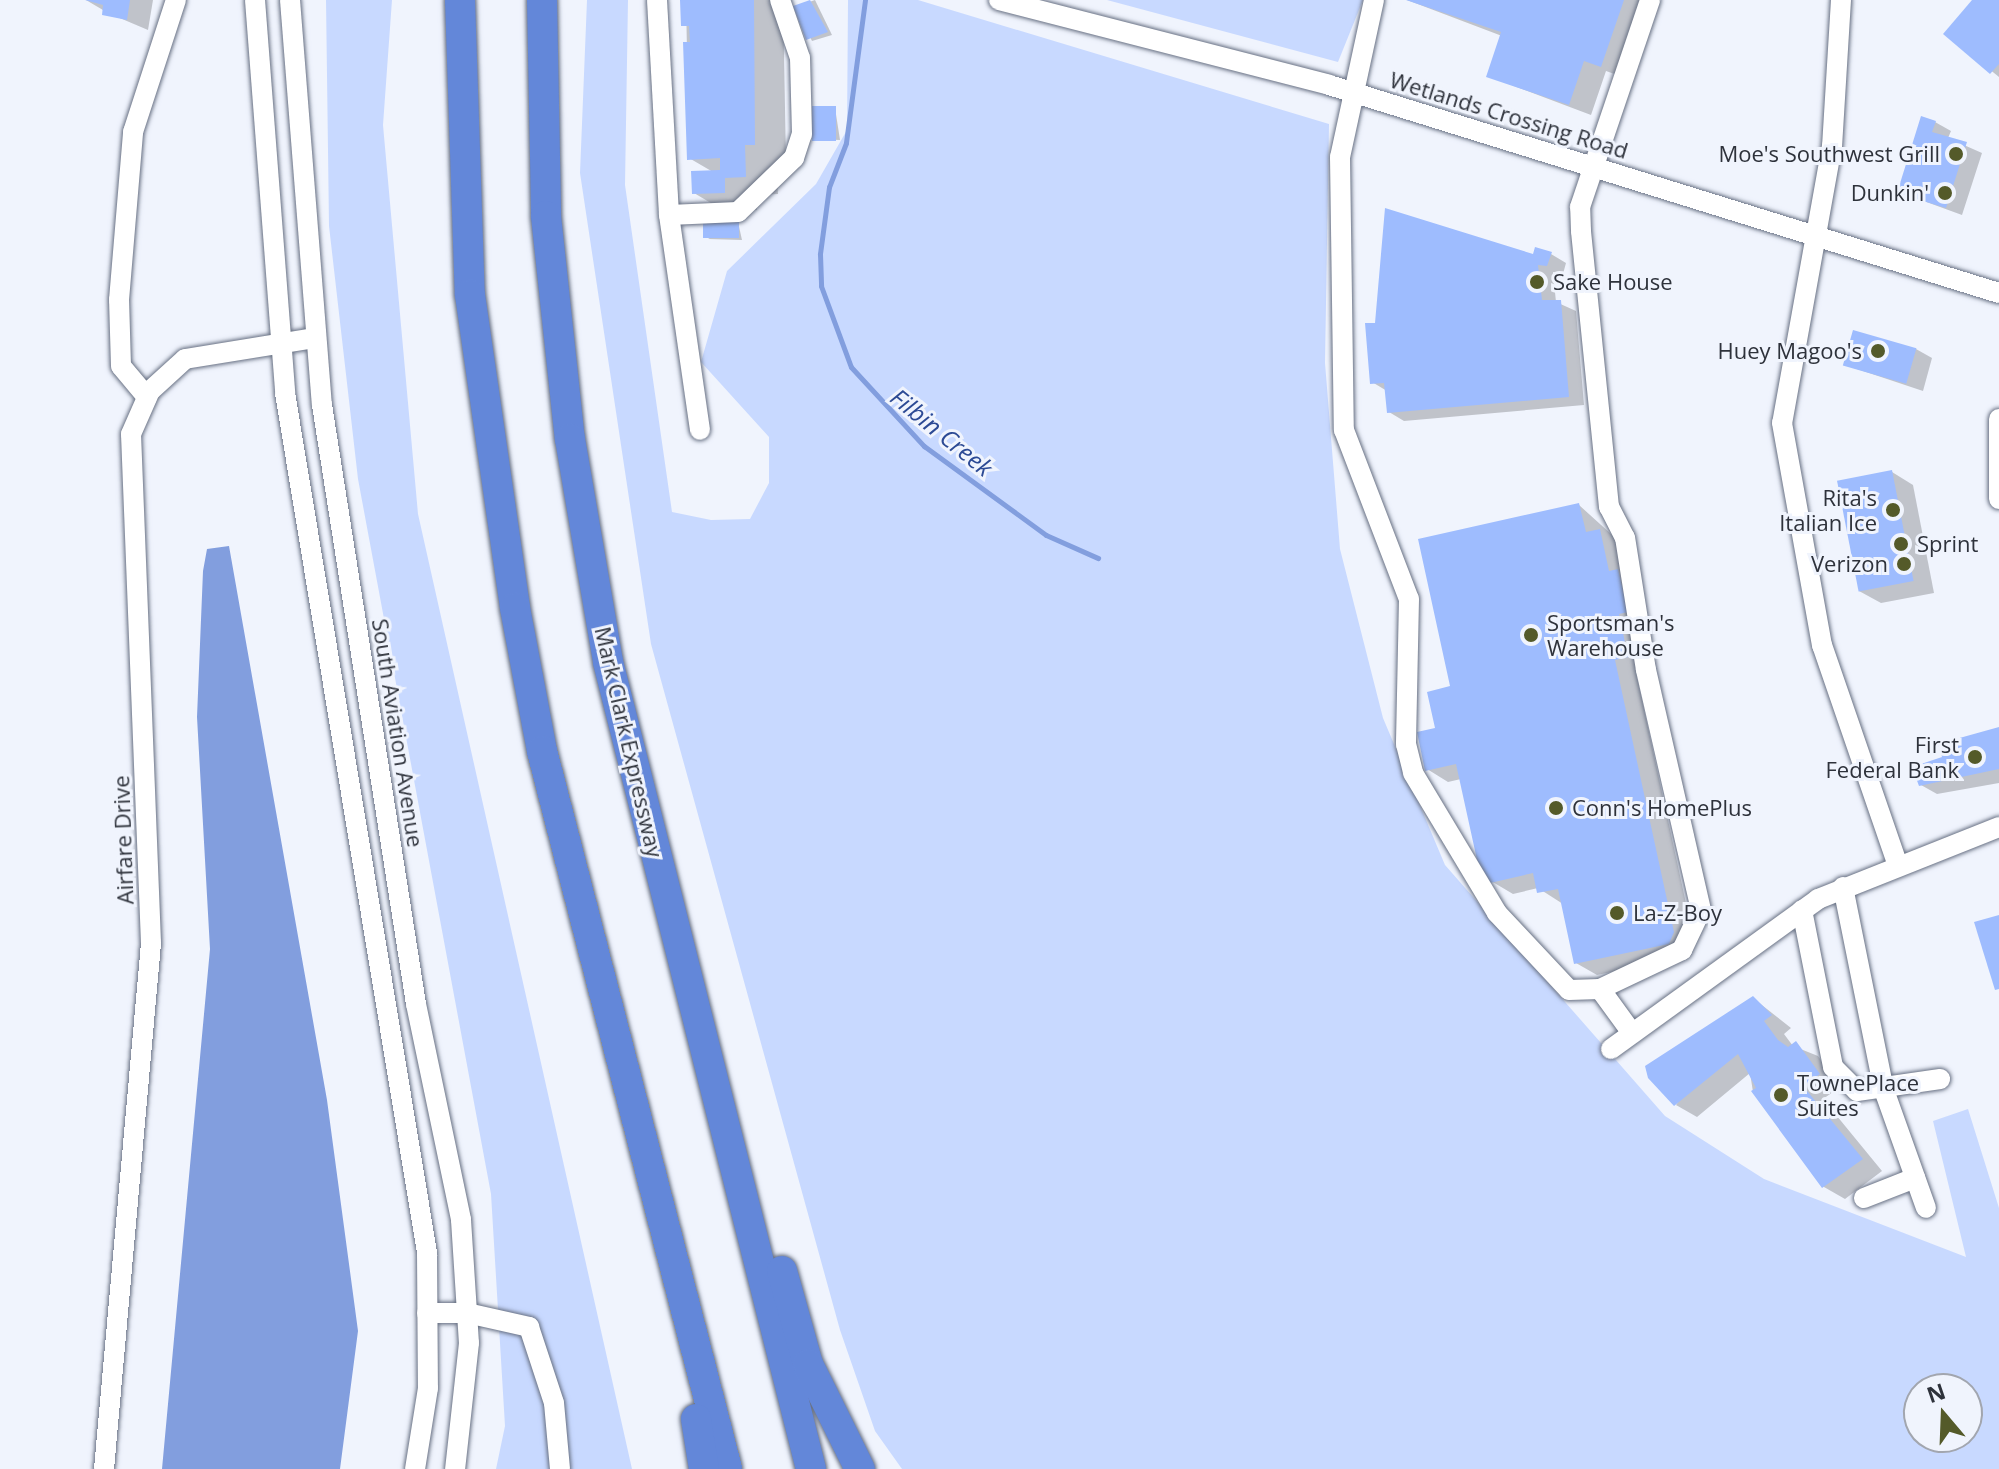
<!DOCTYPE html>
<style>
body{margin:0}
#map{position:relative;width:1999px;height:1469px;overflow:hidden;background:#f0f4fd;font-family:"Open Sans",sans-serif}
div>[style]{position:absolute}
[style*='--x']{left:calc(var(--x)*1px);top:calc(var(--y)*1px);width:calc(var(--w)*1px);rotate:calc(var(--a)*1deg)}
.green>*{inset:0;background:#c8d9ff}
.water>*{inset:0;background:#829ede}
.shadow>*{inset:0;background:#0003}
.stream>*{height:5px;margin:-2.5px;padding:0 2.5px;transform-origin:2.5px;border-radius:2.5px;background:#829ede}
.building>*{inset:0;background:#9ebcfe;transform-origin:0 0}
.roads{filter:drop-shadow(0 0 2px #677083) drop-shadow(0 0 2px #677083)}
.minor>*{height:20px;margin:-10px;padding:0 10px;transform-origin:10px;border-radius:10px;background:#fff}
.highway>*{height:30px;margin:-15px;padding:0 15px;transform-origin:15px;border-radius:15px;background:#6387d9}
.dots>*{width:22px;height:22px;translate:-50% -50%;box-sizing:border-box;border:4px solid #f0f4fd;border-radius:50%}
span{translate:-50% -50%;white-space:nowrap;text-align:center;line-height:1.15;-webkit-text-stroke:6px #f0f4fd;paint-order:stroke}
.street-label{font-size:22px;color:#2e323b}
.poi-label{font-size:22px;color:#2e323b}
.right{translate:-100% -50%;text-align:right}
.left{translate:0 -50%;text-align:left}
.water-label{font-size:24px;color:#2c4a95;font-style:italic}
.north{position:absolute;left:1903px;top:1373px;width:80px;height:80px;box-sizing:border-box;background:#f0f4fd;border:2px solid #a2a6af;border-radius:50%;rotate:341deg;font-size:22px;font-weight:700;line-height:32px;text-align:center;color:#2e323b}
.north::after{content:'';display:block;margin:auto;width:28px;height:36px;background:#545a29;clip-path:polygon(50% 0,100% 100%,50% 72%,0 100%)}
</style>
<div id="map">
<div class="green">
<i style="clip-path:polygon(326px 0,392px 0,383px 125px,418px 514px,632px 1469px,496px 1469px,505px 1426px,491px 1194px,358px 479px,329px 226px)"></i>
<i style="clip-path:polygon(evenodd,587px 0,628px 0,625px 185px,672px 512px,711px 520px,750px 519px,769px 483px,769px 437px,701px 362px,727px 271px,816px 184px,847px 130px,848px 0,918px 0,1329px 124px,1325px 363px,1340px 549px,1383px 718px,1445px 865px,1665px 1116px,1764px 1179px,1966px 1257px,1933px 1121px,1968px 1109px,1999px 1208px,1999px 1469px,902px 1469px,875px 1431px,840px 1330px,651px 644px,580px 173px,587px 0,1919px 1389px,1967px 1389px,1967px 1437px,1919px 1437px,1919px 1389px)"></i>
<i style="clip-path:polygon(1107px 0,1363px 0,1338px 62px)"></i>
</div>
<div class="water">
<i style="clip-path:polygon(229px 546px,327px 1100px,358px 1331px,340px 1469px,162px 1469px,210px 949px,197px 717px,203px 571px,207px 549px)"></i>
</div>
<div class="shadow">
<i style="clip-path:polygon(86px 0,153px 0,148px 30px,108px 13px)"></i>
<i style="clip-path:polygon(686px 0,783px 0,786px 162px,776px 162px,778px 194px,756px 195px,757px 210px,726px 212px,694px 193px,713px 172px,689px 158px)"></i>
<i style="clip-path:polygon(815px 0,832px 35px,812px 41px,795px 7px)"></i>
<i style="clip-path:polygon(1407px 0,1649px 0,1623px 77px,1606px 71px,1591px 115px,1488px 76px,1502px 36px)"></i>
<i style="clip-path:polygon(1974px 0,1999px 0,1999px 77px,1946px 34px)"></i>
<i style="clip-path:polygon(835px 108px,840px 140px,814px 139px)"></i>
<i style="clip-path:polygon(1935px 122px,1951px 131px,1948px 138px,1982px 153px,1962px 215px,1899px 192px)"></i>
<i style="clip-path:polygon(738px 222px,742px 240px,708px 239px)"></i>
<i style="clip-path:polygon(1551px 254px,1566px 263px,1563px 274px,1553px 272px,1556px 302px,1576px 311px,1584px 405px,1404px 421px,1389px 412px,1387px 391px,1372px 382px,1377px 325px)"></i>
<i style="clip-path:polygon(1916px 349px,1932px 358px,1923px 391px,1845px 365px)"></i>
<i style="clip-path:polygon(1892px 472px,1913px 485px,1934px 593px,1881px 603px,1859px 591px)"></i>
<i style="clip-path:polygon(1579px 505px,1621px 543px,1649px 669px,1636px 672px,1695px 945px,1691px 955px,1597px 975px,1576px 963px,1563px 904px,1538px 888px,1513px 894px,1491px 881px,1461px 779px,1448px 782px,1427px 769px,1452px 688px)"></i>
<i style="clip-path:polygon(1999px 729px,1999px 783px,1937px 794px,1921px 785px,1944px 758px)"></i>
<i style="clip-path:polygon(1753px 998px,1791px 1028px,1784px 1034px,1793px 1046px,1818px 1056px,1840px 1087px,1823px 1099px,1882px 1171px,1845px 1199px,1824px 1187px,1753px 1092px,1750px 1073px,1697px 1117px,1676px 1105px)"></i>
</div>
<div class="stream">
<i style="--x:865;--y:0;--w:144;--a:97.6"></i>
<i style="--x:846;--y:143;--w:47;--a:111.1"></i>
<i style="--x:829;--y:187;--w:68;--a:97.7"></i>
<i style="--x:820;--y:254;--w:32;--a:88"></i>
<i style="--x:821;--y:286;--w:86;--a:69.7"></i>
<i style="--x:851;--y:367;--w:108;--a:47.3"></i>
<i style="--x:924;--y:446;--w:151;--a:36.1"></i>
<i style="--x:1046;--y:535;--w:57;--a:23.9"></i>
</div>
<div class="building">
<i style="clip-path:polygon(85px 0,130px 0,127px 20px,102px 15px,103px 5px)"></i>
<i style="clip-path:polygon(680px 0,754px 0,755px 145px,745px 145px,746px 177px,725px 178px,725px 193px,692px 194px,691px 171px,720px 170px,720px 158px,687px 160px,683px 42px,690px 42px,689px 26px,681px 26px)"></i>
<i style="clip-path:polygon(810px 0,828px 32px,806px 40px,793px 6px)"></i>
<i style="clip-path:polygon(1406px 0,1624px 0,1601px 67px,1584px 61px,1569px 105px,1486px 77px,1501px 32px)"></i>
<i style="clip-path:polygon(1972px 0,1999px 0,1999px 64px,1990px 74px,1943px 34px)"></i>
<i style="left:812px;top:106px;width:24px;height:35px"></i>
<i style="clip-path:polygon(1921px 116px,1936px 121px,1932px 132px,1967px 142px,1946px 208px,1897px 193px)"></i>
<i style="clip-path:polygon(1385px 208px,1533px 254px,1535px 247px,1552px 252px,1547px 266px,1538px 265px,1542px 300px,1561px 300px,1569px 397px,1387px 413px,1384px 383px,1370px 384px,1365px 323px,1375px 323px)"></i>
<i style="left:739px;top:220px;width:18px;height:36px;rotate:90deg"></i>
<i style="left:1853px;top:330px;width:66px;height:37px;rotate:16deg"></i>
<i style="left:1892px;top:470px;width:113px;height:56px;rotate:79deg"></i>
<i style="clip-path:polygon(1579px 503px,1586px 532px,1600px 529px,1609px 571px,1618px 569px,1628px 612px,1619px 614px,1628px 657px,1615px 660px,1674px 932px,1669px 944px,1574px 964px,1558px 889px,1537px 893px,1533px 873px,1490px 883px,1479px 869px,1456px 764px,1425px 771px,1417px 732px,1435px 728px,1427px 692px,1450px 686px,1418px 539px)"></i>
<i style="clip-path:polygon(1999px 727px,1999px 769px,1919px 786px,1912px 767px,1942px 757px,1938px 744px)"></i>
<i style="clip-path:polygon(1999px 915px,1999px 989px,1995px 990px,1974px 922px)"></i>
<i style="clip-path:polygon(1753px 996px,1772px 1015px,1764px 1021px,1778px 1040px,1788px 1047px,1796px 1041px,1820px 1074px,1803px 1086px,1863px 1159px,1822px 1188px,1751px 1091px,1756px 1088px,1738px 1054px,1674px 1106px,1648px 1078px,1645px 1066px)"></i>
</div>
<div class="roads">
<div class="minor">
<i style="--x:255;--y:0;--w:394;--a:85.6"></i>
<i style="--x:285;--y:393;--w:872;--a:80.62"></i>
<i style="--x:427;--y:1253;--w:135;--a:89.6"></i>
<i style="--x:428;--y:1388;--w:82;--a:99.1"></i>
<i style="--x:290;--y:0;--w:406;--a:85.5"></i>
<i style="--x:322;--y:405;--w:606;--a:81.08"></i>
<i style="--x:416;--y:1004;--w:221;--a:78.2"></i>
<i style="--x:461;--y:1220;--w:123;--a:86.3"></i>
<i style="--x:469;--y:1343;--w:127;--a:96.3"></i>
<i style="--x:657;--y:0;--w:215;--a:86.8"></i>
<i style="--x:669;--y:215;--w:69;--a:-2.5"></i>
<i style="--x:738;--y:212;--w:78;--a:-44"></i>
<i style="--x:794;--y:158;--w:25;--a:-72"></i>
<i style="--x:802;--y:134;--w:76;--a:-91.5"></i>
<i style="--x:800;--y:58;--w:61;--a:-109"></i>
<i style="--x:999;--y:0;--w:341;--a:14.4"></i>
<i style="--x:1329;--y:85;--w:702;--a:17.25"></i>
<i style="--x:1374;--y:0;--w:161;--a:102.2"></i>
<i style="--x:1340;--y:157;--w:273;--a:89.2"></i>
<i style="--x:1344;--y:430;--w:181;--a:69"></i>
<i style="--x:1409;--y:599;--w:145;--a:91.2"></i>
<i style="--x:1406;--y:744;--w:30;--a:76"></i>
<i style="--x:1413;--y:773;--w:163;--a:59"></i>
<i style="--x:1497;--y:913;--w:105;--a:46.9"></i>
<i style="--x:1569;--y:990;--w:31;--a:-2"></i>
<i style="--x:1600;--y:989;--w:54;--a:54"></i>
<i style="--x:1841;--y:0;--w:146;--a:93.5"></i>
<i style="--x:1832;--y:146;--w:281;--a:100.2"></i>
<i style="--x:1782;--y:423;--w:226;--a:79.8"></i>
<i style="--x:1822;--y:645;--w:231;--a:71"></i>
<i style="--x:669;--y:215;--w:217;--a:81.8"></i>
<i style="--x:147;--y:397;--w:40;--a:-130"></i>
<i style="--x:121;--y:366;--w:66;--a:-91.7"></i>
<i style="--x:119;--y:300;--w:169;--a:-85.2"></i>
<i style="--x:133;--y:132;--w:139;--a:-72"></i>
<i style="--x:1999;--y:419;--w:80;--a:90"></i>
<i style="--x:1843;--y:887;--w:207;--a:78.6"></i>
<i style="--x:1884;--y:1090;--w:125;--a:70.4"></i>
<i style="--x:1802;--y:910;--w:160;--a:78.8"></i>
<i style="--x:1833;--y:1067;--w:34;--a:45"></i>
<i style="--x:1857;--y:1091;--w:84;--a:-8.2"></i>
<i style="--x:1600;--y:989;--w:91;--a:-25.4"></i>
<i style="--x:1682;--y:950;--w:44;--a:-64.6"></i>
<i style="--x:1701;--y:910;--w:246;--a:-102.9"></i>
<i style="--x:1646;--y:670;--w:134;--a:-99"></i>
<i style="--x:1625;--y:538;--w:35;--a:-117"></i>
<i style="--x:1609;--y:507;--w:277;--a:-95.8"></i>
<i style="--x:1581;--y:231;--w:24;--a:-92"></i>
<i style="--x:1580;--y:207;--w:219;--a:-71.3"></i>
<i style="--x:1611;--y:1049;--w:256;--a:-35.9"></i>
<i style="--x:1818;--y:899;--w:195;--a:-21.7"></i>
<i style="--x:1864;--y:1198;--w:55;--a:-21.4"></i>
<i style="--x:427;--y:1313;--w:40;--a:0"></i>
<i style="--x:467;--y:1313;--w:64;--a:12.7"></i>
<i style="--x:529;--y:1327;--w:80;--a:71.8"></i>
<i style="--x:554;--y:1403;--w:66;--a:84.8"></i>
<i style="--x:104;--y:1469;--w:528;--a:-84.89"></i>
<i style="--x:151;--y:943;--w:509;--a:-92.25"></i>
<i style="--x:131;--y:434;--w:47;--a:-66.2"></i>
<i style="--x:150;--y:391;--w:47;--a:-42.4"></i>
<i style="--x:185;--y:359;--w:132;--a:-9.2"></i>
</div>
<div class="highway">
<i style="--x:460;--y:0;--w:295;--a:88.1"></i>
<i style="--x:470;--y:295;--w:316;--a:81.8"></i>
<i style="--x:515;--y:608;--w:146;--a:79.3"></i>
<i style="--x:542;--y:751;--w:741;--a:75.55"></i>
<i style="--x:542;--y:0;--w:216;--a:88.9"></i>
<i style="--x:546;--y:216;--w:224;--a:83.9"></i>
<i style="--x:570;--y:439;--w:226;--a:80.3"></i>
<i style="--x:608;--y:662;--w:832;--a:75.88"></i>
<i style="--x:782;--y:1271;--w:97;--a:74.4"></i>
<i style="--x:808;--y:1364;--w:117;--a:63.7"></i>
<i style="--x:696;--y:1419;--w:51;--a:80.9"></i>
</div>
</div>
<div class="dots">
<i style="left:1956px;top:154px;background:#545a29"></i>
<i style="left:1945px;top:193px;background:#545a29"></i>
<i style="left:1537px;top:282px;background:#545a29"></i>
<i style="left:1878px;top:351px;background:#545a29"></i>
<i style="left:1893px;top:510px;background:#545a29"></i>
<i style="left:1901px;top:544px;background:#545a29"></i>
<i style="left:1904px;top:564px;background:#545a29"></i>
<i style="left:1531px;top:635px;background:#545a29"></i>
<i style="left:1975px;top:757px;background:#545a29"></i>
<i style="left:1556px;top:808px;background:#545a29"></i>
<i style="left:1617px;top:913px;background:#545a29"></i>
<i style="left:1781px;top:1095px;background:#545a29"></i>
</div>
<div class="street-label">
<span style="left:1509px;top:115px;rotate:17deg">Wetlands Crossing Road</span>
<span style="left:398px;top:733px;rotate:81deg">South Aviation Avenue</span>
<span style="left:629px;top:742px;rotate:77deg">Mark Clark Expressway</span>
<span style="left:123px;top:840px;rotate:-92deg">Airfare Drive</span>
</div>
<div class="poi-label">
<span class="right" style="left:1940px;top:154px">Moe's Southwest Grill</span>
<span class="right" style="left:1929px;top:193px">Dunkin'</span>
<span class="left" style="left:1553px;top:282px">Sake House</span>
<span class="right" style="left:1862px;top:351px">Huey Magoo's</span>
<span class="right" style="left:1877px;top:510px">Rita's<br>Italian Ice</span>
<span class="left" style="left:1917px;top:544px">Sprint</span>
<span class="right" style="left:1888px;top:564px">Verizon</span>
<span class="left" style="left:1547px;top:635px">Sportsman's<br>Warehouse</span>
<span class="right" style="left:1959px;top:757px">First<br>Federal Bank</span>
<span class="left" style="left:1572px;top:808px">Conn's HomePlus</span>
<span class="left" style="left:1633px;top:913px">La-Z-Boy</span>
<span class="left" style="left:1797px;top:1095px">TownePlace<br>Suites</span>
</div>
<div class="water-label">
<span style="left:942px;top:432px;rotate:39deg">Filbin Creek</span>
</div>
<div class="north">N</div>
</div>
